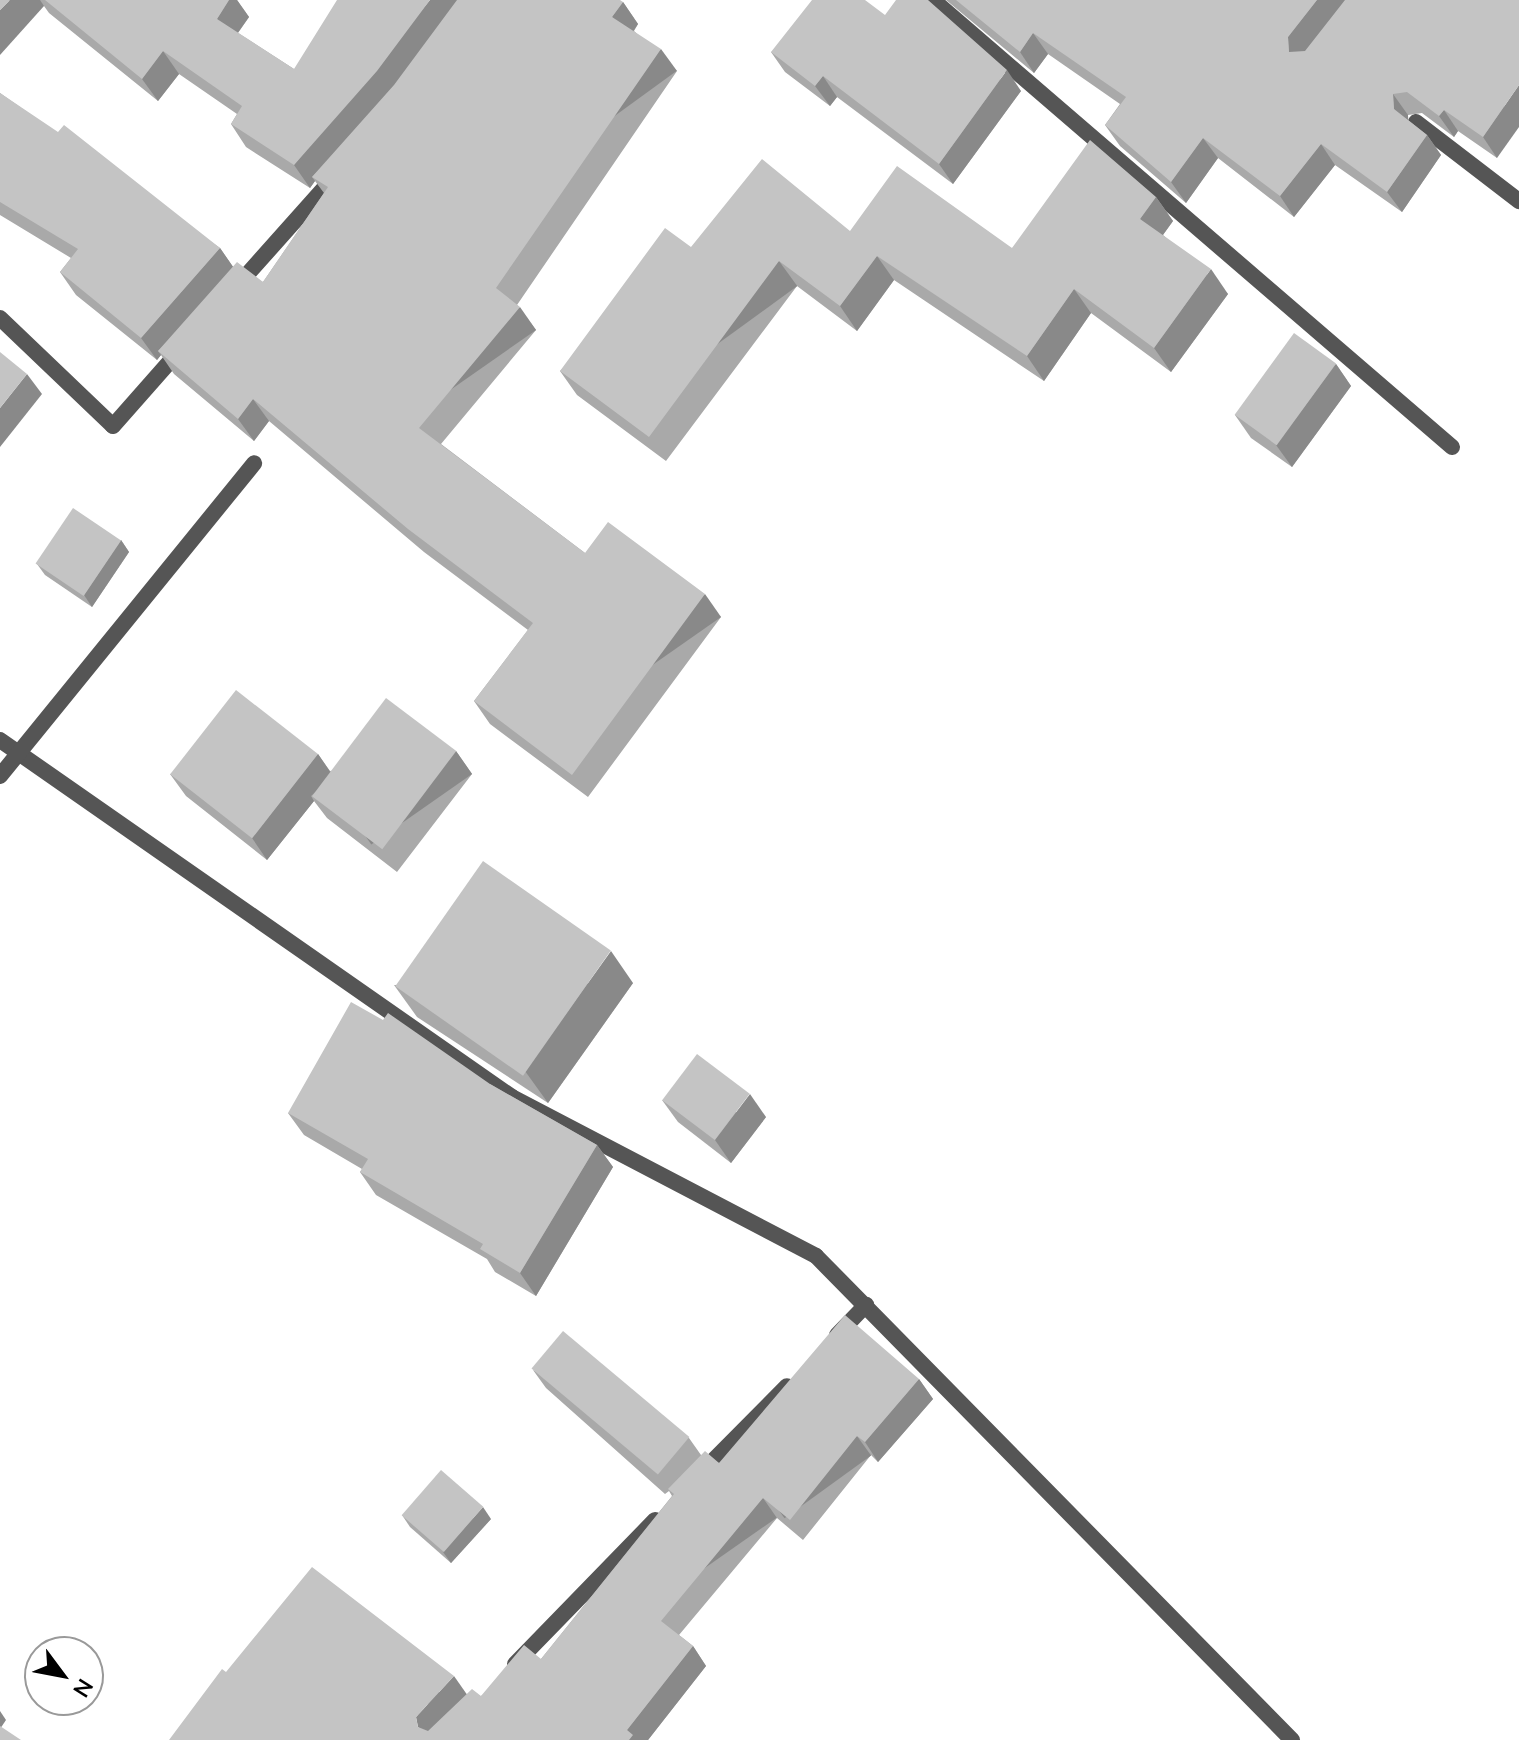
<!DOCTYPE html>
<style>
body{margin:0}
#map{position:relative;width:1519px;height:1740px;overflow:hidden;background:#fff;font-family:"Nunito Sans",sans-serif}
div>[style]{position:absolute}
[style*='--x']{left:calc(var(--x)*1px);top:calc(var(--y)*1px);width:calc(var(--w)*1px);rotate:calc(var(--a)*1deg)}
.minor>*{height:16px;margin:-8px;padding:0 8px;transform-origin:8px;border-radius:8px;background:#555}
.wall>*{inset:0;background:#a9a9a9}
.shaded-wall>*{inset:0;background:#898989;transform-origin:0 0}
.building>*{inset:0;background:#c4c4c4;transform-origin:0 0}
span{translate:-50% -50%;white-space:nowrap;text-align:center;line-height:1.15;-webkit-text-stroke:7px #fff;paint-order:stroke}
.north{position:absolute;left:24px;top:1636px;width:80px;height:80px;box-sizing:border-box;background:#fff;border:2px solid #999;border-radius:50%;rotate:122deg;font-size:22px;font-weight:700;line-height:32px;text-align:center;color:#000}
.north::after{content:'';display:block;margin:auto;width:28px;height:36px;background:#000;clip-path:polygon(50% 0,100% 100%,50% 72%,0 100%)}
</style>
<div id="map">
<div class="minor">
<i style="--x:933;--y:0;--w:685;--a:40.74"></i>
<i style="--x:1416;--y:122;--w:130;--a:37.5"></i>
<i style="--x:236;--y:287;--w:149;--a:-48.3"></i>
<i style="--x:0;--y:318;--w:156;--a:43.7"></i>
<i style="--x:113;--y:426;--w:103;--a:-48.6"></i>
<i style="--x:0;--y:740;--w:624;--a:34.89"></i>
<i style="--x:512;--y:1097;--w:343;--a:27.6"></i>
<i style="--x:816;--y:1256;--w:679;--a:45.48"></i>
<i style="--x:0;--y:776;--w:403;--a:-50.9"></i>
<i style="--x:837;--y:1335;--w:42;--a:-46"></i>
<i style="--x:699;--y:1475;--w:125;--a:-45.3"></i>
<i style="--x:515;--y:1664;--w:201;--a:-45.8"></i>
</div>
<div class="wall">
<i style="clip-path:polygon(0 0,237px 0,249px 17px,238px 33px,294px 69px,623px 2px,638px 24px,634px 31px,677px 71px,517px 305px,536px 330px,441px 444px,585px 553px,721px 617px,588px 797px,490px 724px,474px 701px,528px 630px,424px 552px,269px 421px,254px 441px,174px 374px,161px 355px,157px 360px,76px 295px,60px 272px,71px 258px,0 215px,0 93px,220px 248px,233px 267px,263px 282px,324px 193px,315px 181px,310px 188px,246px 147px,231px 124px,237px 114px,179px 74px,158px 101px,49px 13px,44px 6px)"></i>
<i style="clip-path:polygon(946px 0,1519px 0,1497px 158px,1458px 131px,1454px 137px,1422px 113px,1408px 115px,1408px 120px,1427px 135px,1441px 155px,1402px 212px,1335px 165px,1294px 217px,1218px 158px,1186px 203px,1120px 146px,1105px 125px,1120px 104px,1048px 54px,1034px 73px)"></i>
<i style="clip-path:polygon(885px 15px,1021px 91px,953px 184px,837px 97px,830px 106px,785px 72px,771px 52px)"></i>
<i style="clip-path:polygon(1156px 197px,1173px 221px,1163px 235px,1228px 294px,1171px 372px,1091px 313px,1044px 381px,894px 280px,857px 331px,797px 286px,666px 461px,577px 395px,560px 371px,691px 247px,850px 231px,1012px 248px)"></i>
<i style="clip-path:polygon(1336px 364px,1351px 386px,1292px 467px,1251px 438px,1235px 415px)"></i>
<i style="clip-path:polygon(121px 540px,129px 552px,92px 607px,45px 575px,37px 564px)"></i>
<i style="clip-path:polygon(456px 751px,472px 774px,397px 872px,327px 818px,314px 801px,267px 860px,186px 796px,170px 774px,318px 754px,330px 771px)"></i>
<i style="clip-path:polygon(633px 983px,548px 1103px,417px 1017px,394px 985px)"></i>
<i style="clip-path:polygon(490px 1084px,597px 1145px,613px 1167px,536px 1296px,495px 1272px,487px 1259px,376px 1195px,360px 1172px,362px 1169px,304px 1135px,288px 1113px)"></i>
<i style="clip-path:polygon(662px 1100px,766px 1117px,731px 1163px,678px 1122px)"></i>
<i style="clip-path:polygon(533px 1370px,689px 1438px,701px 1455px,719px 1463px,919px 1379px,933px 1399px,878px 1462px,871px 1455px,803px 1540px,777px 1518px,679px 1635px,693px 1646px,706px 1666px,648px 1740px,226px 1672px,481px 1696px,541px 1659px,672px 1496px,669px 1491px,665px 1494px,546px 1388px)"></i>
<i style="clip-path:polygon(402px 1515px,491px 1519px,451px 1563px,410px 1527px)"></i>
</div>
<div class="shaded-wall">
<i style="clip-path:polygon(10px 0,40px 0,44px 6px,0 55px,0 10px)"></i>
<i style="clip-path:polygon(229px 0,237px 0,249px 17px,232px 41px,217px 19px)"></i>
<i style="clip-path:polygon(430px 0,462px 0,392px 94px,312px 177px,315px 181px,310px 188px,294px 165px)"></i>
<i style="clip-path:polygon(1317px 0,1348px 0,1302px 58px,1289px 52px,1288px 37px)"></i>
<i style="clip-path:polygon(623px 2px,638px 24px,628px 39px,612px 17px)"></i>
<i style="clip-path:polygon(1033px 33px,1048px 54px,1034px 73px,1020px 52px)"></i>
<i style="left:661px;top:49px;width:27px;height:290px;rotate:54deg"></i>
<i style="clip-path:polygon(163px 51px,179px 74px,158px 101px,142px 79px)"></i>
<i style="clip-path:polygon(1007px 70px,1021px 91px,953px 184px,939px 164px)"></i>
<i style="clip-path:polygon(823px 76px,837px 97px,830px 106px,815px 86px)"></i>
<i style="clip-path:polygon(1519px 85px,1519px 127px,1497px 158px,1483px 137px)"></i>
<i style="clip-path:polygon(1393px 94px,1408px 115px,1409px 130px,1394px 109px)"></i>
<i style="clip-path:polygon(1444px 110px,1458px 131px,1454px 137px,1439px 116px)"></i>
<i style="clip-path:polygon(1427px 135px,1441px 155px,1402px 212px,1387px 192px)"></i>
<i style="clip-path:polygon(1203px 138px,1218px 158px,1186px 203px,1171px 182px)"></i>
<i style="clip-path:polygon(1321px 144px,1335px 165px,1294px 217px,1280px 196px)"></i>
<i style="clip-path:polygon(1156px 197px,1173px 221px,1157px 243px,1140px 219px)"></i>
<i style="clip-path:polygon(220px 248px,236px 271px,158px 351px,161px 355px,157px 360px,141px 338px)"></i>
<i style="clip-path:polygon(877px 256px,894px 280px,857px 331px,840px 306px)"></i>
<i style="left:779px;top:261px;width:31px;height:219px;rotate:54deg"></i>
<i style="clip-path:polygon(1211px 269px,1228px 294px,1171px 372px,1154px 348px)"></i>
<i style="clip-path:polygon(1074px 289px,1091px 313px,1044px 381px,1027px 356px)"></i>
<i style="left:520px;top:307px;width:28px;height:158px;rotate:55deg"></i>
<i style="clip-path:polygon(1336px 364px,1351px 386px,1292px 467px,1276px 445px)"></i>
<i style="clip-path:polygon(27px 374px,42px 394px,0 447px,0 408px)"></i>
<i style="clip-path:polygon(253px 399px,269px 421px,254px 441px,238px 419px)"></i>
<i style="clip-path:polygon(121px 540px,129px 552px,92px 607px,84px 595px)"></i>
<i style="left:705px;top:594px;width:28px;height:225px;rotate:55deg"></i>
<i style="left:456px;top:751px;width:28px;height:123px;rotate:55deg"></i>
<i style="clip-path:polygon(318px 754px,333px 776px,311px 796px,314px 801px,267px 860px,252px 838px)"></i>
<i style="clip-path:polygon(611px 951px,633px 983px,548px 1103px,525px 1071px)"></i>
<i style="clip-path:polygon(750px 1094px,766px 1117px,731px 1163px,715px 1140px)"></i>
<i style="clip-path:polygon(597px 1145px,613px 1167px,536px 1296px,520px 1273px)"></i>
<i style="clip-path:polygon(919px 1379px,933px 1399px,878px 1462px,865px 1442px)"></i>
<i style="left:857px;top:1436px;width:24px;height:107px;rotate:54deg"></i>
<i style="left:763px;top:1498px;width:24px;height:160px;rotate:55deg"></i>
<i style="clip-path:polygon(483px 1507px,491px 1519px,451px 1563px,443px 1552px)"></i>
<i style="clip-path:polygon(693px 1646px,706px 1666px,648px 1740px,629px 1740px,627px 1730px)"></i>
<i style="clip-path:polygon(454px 1676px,468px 1696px,430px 1740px,418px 1727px,416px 1717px)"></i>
<i style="clip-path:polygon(0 1711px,6px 1720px,0 1729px)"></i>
</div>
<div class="building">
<i style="clip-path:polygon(0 0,10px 0,0 10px)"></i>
<i style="clip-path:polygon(45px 0,229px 0,217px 19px,294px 69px,337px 0,430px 0,377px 71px,294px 165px,231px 124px,242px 106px,163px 51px,142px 79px)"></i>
<i style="clip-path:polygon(457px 0,620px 0,623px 2px,612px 17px,661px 49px,496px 288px,520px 307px,419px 428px,585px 553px,608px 522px,705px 594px,572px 775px,474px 701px,533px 623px,408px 529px,253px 399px,238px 419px,158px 351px,237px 262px,263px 282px,328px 187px,312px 177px,394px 85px)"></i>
<i style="clip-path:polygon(812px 0,865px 0,885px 15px,896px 0,928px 0,1007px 70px,939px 164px,823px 76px,815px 86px,771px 52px)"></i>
<i style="clip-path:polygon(956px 0,1317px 0,1288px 37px,1289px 52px,1305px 51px,1345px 0,1519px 0,1519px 85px,1483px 137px,1444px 110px,1439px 116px,1407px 92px,1393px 94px,1394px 109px,1427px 135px,1387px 192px,1321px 144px,1280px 196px,1203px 138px,1171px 182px,1105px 125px,1126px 97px,1033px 33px,1020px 52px)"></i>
<i style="clip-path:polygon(0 93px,58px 132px,64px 125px,220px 248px,141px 338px,60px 272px,78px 249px,0 202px)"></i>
<i style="clip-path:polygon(1090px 140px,1156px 197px,1140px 219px,1211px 269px,1154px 348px,1074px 289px,1027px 356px,877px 256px,840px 306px,779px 261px,649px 437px,560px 371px,665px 228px,691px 247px,762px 159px,850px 231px,897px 166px,1012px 248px)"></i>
<i style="left:1294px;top:333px;width:52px;height:101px;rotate:36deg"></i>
<i style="clip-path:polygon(0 352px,27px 374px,0 408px)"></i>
<i style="left:73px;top:508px;width:58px;height:67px;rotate:34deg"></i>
<i style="left:236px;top:690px;width:104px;height:107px;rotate:38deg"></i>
<i style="left:386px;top:698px;width:88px;height:123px;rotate:37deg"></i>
<i style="left:483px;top:861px;width:156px;height:153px;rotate:35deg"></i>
<i style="clip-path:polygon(351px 1002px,383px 1020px,388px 1013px,490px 1084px,597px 1145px,520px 1273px,480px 1249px,483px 1244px,360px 1172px,368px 1159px,288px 1113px)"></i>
<i style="left:697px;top:1054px;width:66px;height:58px;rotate:37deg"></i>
<i style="clip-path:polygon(845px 1315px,919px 1379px,865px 1442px,857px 1436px,790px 1520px,763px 1498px,661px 1621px,693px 1646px,627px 1730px,633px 1735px,629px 1740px,169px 1740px,222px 1669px,226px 1672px,312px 1567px,454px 1676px,416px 1717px,418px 1727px,428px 1731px,472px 1689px,481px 1696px,524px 1645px,541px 1659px,674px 1494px,668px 1489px,705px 1451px,719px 1463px)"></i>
<i style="left:563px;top:1331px;width:165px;height:49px;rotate:40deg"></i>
<i style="left:441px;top:1470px;width:56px;height:60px;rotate:41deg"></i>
<i style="clip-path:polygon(0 1726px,21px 1740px,0 1740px)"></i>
</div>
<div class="north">N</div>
</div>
